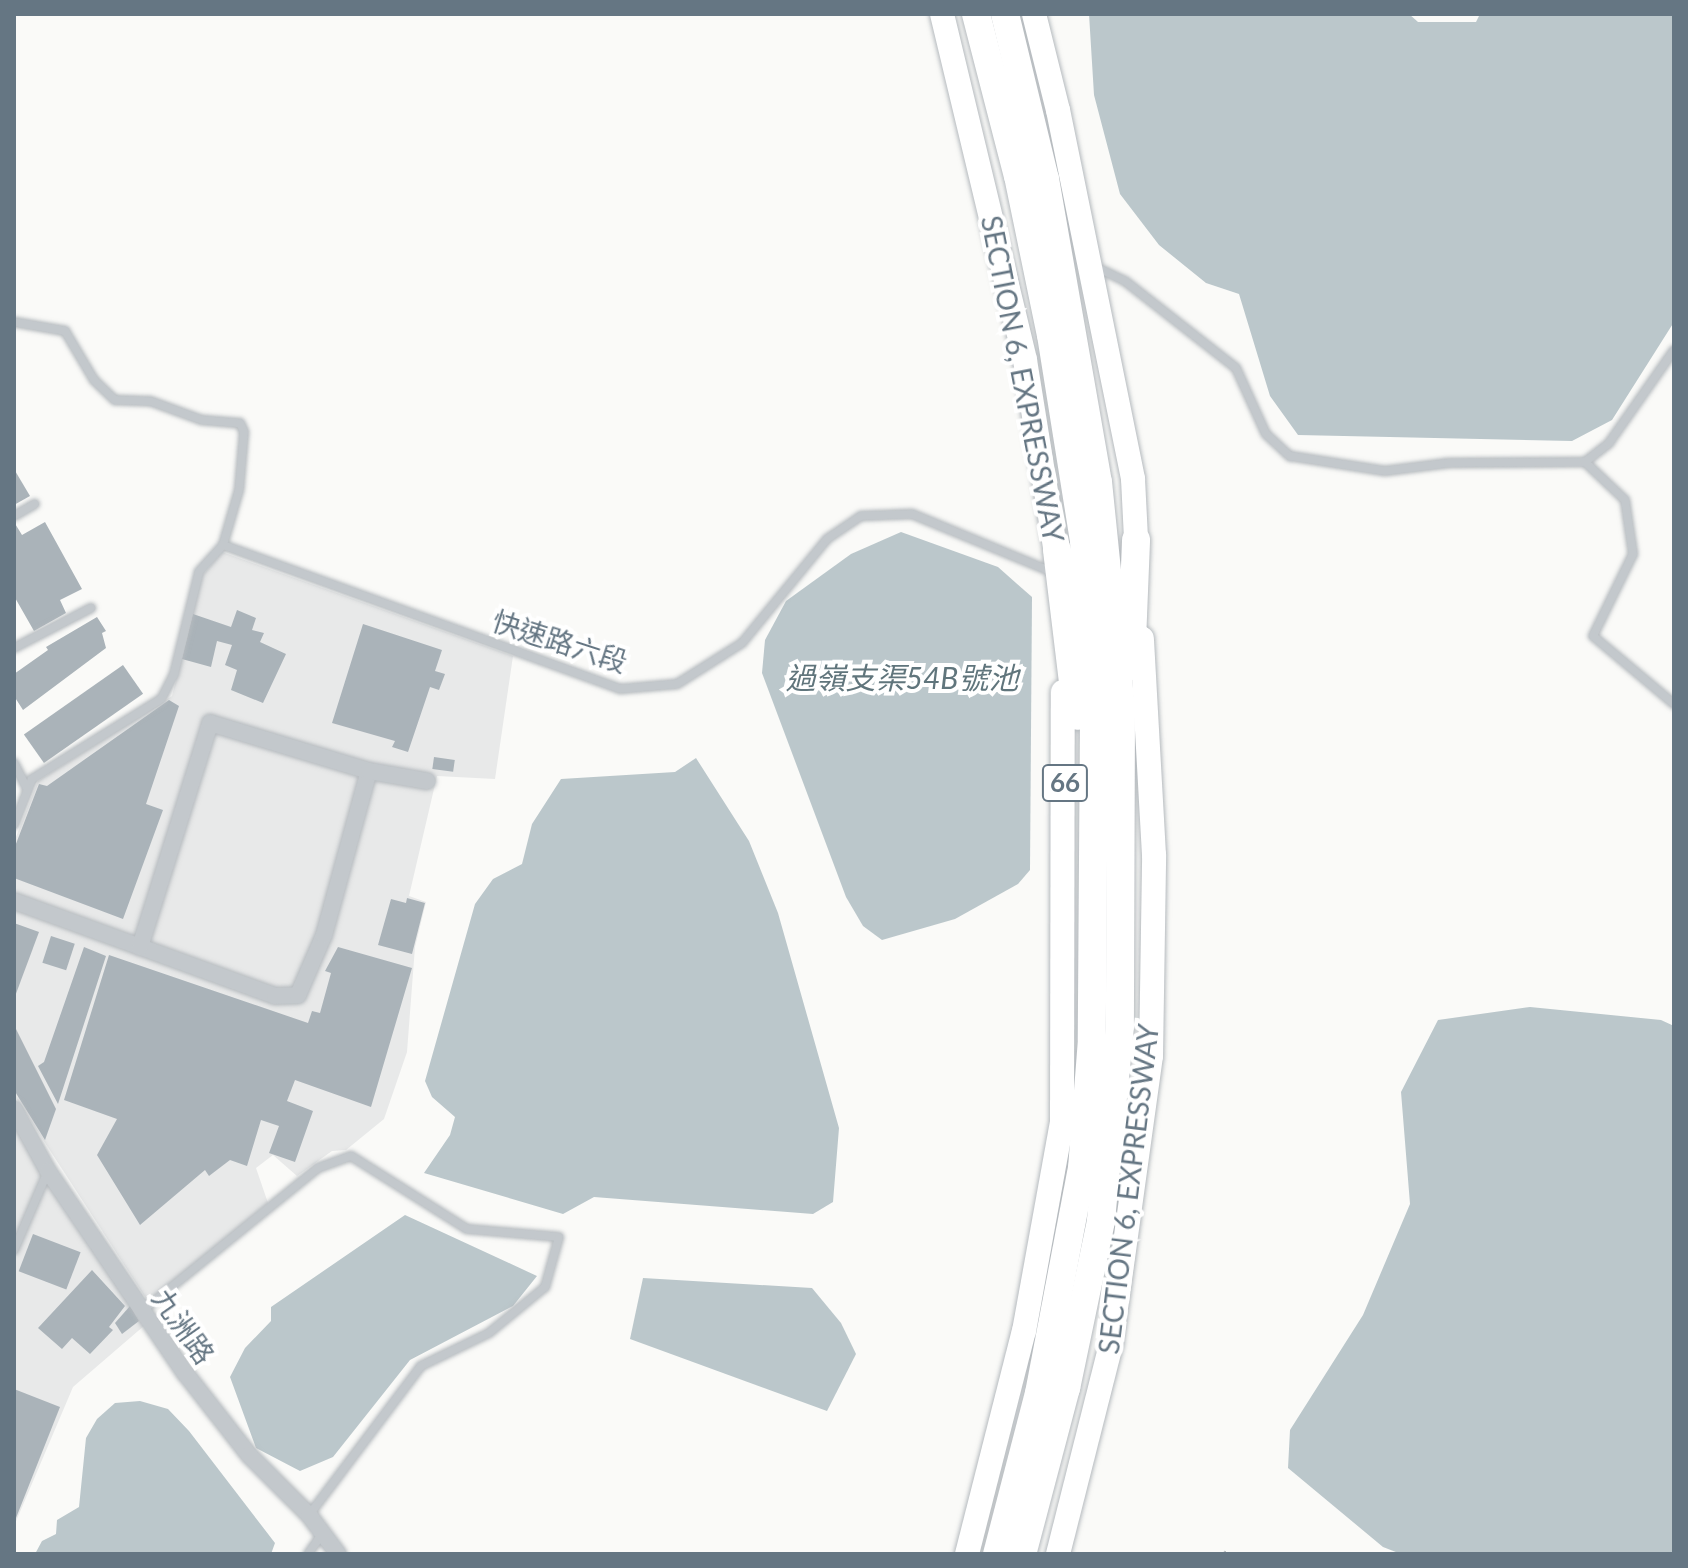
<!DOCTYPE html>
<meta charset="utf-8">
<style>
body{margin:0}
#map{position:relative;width:1688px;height:1568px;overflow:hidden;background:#fafaf8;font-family:Lato,"Noto Sans TC",sans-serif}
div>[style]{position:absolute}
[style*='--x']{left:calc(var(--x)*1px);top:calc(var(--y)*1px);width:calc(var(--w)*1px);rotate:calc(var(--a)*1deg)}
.built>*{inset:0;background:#e8e9e9}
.water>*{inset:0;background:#bbc7cb}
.building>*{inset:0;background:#aab3b9;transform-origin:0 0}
.path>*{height:3px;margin-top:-1.5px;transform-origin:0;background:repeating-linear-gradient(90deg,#bbbfc2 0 4px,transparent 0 8px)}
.roads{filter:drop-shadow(0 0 2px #b5babe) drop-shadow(0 0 2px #b5babe)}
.lane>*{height:8px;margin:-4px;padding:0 4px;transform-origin:4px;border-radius:4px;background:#c3c8cc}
.street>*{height:16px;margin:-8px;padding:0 8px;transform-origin:8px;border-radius:8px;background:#c3c8cc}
.primary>*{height:24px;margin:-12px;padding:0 12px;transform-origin:12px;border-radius:12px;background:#fff}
.highway>*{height:28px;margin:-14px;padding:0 14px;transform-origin:14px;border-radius:14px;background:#fff}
span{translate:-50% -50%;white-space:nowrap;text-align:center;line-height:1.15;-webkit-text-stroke:8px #fff;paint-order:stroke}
.shield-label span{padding:2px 6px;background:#fff;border:2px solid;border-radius:6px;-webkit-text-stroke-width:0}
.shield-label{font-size:26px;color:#657683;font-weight:700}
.street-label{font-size:28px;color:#657683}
.water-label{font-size:30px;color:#60757c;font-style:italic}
.frame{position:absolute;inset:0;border:16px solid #657683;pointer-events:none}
</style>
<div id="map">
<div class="built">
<i style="clip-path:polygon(222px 552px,513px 656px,495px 779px,437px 776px,409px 896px,426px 902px,415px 947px,407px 1052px,384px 1119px,346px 1150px,332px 1151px,297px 1176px,273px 1155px,256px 1168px,268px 1203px,149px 1303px,14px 1095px,14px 842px,38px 781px,172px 696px,202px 576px)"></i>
<i style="clip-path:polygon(14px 1127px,145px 1325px,73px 1387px,14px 1526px)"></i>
</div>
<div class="water">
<i style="clip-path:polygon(1089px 14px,1409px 14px,1418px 22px,1476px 22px,1480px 14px,1674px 14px,1674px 322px,1612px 420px,1572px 441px,1298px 435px,1270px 396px,1239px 294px,1206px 283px,1159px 245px,1120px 194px,1094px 95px)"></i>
<i style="clip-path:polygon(901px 532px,998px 567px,1032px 597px,1030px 870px,1018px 884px,955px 919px,882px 940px,863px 926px,846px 897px,762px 673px,765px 640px,786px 601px,851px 554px)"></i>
<i style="clip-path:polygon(696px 758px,749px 841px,778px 913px,839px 1128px,833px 1202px,813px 1214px,594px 1197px,563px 1214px,424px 1173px,450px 1135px,455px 1117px,432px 1097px,425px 1081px,475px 904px,493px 879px,522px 864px,532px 824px,561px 779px,675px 772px)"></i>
<i style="clip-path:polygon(1530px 1007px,1661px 1020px,1674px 1026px,1674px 1554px,1401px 1554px,1383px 1547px,1288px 1468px,1290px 1430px,1363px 1315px,1410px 1204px,1401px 1092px,1438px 1020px)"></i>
<i style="clip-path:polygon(405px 1215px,537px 1276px,513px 1306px,410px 1360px,333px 1457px,300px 1471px,256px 1448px,230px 1377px,245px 1348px,271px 1321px,271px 1307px)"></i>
<i style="clip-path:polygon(643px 1278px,812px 1288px,841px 1323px,856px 1354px,827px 1411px,630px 1339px)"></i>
<i style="clip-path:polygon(140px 1401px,168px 1409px,189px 1431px,275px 1543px,271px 1554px,35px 1554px,42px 1541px,56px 1534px,57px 1520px,79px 1507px,86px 1438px,97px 1419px,115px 1403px)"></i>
</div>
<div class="building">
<i style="clip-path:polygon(14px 469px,30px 496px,14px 505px)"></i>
<i style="clip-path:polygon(14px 522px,22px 535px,45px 522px,82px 589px,60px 600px,66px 613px,34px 631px,14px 596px)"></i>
<i style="clip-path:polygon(237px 610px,256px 618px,252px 630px,264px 633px,260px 642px,286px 654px,263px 703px,231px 690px,237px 670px,225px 665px,232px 645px,217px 641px,211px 667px,182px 659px,193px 614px,231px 627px)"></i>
<i style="clip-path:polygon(97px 617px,106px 631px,102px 633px,106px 648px,23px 710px,14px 696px,14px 674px,48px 650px,46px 647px)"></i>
<i style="clip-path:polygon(363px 624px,442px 650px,435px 671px,445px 674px,439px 690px,430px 687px,408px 752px,392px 747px,395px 741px,332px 723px)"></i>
<i style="left:123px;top:665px;width:35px;height:121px;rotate:55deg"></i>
<i style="clip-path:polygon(169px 700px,179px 706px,146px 804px,163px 810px,123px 919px,14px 878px,14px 849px,39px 784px,47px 786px)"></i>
<i style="left:434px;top:757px;width:21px;height:12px;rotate:8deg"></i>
<i style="clip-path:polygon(407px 898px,425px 903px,412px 954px,378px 945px,391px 899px,406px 903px)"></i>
<i style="clip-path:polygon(14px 923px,39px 932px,14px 999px)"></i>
<i style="left:51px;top:936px;width:25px;height:28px;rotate:18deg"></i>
<i style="clip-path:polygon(84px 947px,106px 956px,58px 1104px,38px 1066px,44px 1062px)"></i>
<i style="clip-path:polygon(338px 947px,412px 968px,371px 1107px,295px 1080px,287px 1101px,313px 1111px,295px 1162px,269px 1153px,279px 1126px,261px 1120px,247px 1166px,230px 1160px,209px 1176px,205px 1170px,140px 1225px,97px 1155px,117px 1119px,64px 1100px,109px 955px,308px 1023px,312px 1011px,320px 1013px,331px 973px,325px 971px)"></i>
<i style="clip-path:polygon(14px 1025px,56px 1109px,45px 1140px,14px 1090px)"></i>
<i style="left:33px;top:1234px;width:51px;height:40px;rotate:21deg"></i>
<i style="clip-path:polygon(92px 1270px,125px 1306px,109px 1327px,113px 1330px,90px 1354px,72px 1338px,62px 1349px,38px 1328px)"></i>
<i style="clip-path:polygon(130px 1306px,139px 1321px,122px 1334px,115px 1323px)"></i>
<i style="clip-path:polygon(14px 1389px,60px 1407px,14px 1523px)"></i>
</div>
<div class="path">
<i style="--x:1223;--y:1554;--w:7;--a:-45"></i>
</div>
<div class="roads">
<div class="lane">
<i style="--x:1096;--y:267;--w:32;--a:26"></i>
<i style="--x:1125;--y:281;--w:141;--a:38.1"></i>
<i style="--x:1236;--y:368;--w:72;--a:65.6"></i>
<i style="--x:1266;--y:434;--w:33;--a:43"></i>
<i style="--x:1290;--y:456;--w:96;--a:9"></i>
<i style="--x:1385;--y:471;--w:64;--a:-7.2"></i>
<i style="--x:1448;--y:463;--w:137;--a:-0.4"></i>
<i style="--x:14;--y:322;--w:52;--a:10"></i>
<i style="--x:65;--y:331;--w:57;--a:59.4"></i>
<i style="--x:94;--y:380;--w:29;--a:44"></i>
<i style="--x:115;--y:400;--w:35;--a:2"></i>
<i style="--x:150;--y:401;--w:55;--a:20.1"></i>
<i style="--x:202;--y:420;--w:38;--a:5"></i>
<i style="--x:240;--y:423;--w:10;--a:66"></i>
<i style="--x:244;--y:432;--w:58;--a:94.9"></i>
<i style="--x:239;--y:490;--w:57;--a:106.2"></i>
<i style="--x:223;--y:545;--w:36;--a:132"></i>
<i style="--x:199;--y:572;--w:105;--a:103.8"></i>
<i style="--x:174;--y:674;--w:28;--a:117"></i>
<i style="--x:161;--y:699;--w:152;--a:148.2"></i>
<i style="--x:32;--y:779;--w:49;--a:111.4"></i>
<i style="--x:1585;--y:462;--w:55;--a:43.5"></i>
<i style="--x:1625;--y:500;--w:55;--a:81.6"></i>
<i style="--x:1633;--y:554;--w:91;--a:116"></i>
<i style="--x:1593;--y:636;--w:106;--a:40"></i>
<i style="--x:1585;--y:462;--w:31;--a:-38"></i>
<i style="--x:1609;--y:443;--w:113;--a:-55"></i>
<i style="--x:14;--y:516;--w:24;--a:-30"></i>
<i style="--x:223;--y:545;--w:422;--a:19.9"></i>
<i style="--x:620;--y:689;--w:57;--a:-5"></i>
<i style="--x:677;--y:684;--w:77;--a:-32.2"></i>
<i style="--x:742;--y:643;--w:134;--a:-50.7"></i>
<i style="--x:827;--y:539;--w:41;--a:-34.1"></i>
<i style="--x:861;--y:516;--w:51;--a:-2.2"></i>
<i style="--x:912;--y:514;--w:152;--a:22.5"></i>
<i style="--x:14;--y:648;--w:87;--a:-27.5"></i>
<i style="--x:14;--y:763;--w:30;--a:63"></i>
<i style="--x:14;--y:1250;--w:86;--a:-66.7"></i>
<i style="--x:142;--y:1311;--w:227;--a:-39.1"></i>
<i style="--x:318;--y:1168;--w:35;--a:-20"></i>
<i style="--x:351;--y:1156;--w:137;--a:32.2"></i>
<i style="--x:467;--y:1229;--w:92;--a:5"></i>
<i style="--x:559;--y:1237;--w:52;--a:105.6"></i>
<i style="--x:545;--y:1287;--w:72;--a:140.6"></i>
<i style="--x:489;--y:1333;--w:76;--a:154.1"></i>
<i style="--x:421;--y:1366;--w:186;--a:126.9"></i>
<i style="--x:308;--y:1554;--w:24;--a:-55"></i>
</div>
<div class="street">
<i style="--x:14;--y:901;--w:278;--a:20"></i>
<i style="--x:275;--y:996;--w:23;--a:-2"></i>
<i style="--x:298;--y:995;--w:65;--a:-66.6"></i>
<i style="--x:324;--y:935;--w:170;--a:-74.7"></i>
<i style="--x:140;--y:947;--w:235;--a:-72.6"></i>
<i style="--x:210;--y:723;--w:166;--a:16.8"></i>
<i style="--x:369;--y:771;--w:59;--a:9.8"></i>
<i style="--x:14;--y:1109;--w:71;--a:61.3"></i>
<i style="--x:48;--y:1171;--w:244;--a:55.9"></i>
<i style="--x:185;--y:1373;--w:104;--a:52"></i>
<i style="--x:249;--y:1455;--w:85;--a:45"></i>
<i style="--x:309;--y:1515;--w:49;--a:53.4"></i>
</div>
<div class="primary">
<i style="--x:942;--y:14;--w:356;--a:76.5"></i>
<i style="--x:1025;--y:360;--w:210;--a:80.9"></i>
<i style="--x:1034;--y:14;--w:99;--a:76"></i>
<i style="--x:1058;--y:110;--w:377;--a:78.5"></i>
<i style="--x:1133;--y:479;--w:78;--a:87.1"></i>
<i style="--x:967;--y:1554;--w:230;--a:-75.7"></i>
<i style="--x:1024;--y:1331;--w:213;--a:-79.7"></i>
<i style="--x:1062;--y:1121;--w:429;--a:-89.9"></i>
<i style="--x:1058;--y:1554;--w:217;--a:-75.8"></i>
<i style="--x:1111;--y:1344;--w:291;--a:-82.1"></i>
<i style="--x:1151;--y:1056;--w:201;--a:-89.1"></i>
<i style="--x:1154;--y:855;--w:217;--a:-93.2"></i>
</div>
<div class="highway">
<i style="--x:976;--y:14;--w:167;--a:75.5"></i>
<i style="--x:1018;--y:176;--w:162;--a:78.3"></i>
<i style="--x:1051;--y:335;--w:208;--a:80.9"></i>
<i style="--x:1084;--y:540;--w:176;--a:86.7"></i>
<i style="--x:1094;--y:716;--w:323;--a:90.4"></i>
<i style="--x:1092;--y:1039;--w:129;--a:94.4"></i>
<i style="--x:1082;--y:1168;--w:229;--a:100.8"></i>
<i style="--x:1039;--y:1393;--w:166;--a:104.6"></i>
<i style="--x:1005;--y:14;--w:170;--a:76.4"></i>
<i style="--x:1045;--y:179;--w:308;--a:80.1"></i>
<i style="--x:1098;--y:482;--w:229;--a:84.2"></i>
<i style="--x:1121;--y:710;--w:316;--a:90.2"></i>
<i style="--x:1120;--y:1026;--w:196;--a:95.6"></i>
<i style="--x:1101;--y:1221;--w:171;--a:101.8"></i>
<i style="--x:1066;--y:1388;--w:172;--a:104.8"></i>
<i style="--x:1057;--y:550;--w:167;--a:83.1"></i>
<i style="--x:1131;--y:666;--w:126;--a:-87.7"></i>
</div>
</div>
<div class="shield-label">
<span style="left:1065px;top:783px">66</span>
</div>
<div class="street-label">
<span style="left:1023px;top:379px;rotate:79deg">SECTION 6, EXPRESSWAY</span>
<span style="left:560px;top:641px;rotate:18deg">快速路六段</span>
<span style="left:1128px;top:1189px;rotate:-83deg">SECTION 6, EXPRESSWAY</span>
<span style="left:184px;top:1326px;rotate:55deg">九洲路</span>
</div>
<div class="water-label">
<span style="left:902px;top:677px">過嶺支渠54B號池</span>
</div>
<div class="frame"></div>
</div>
